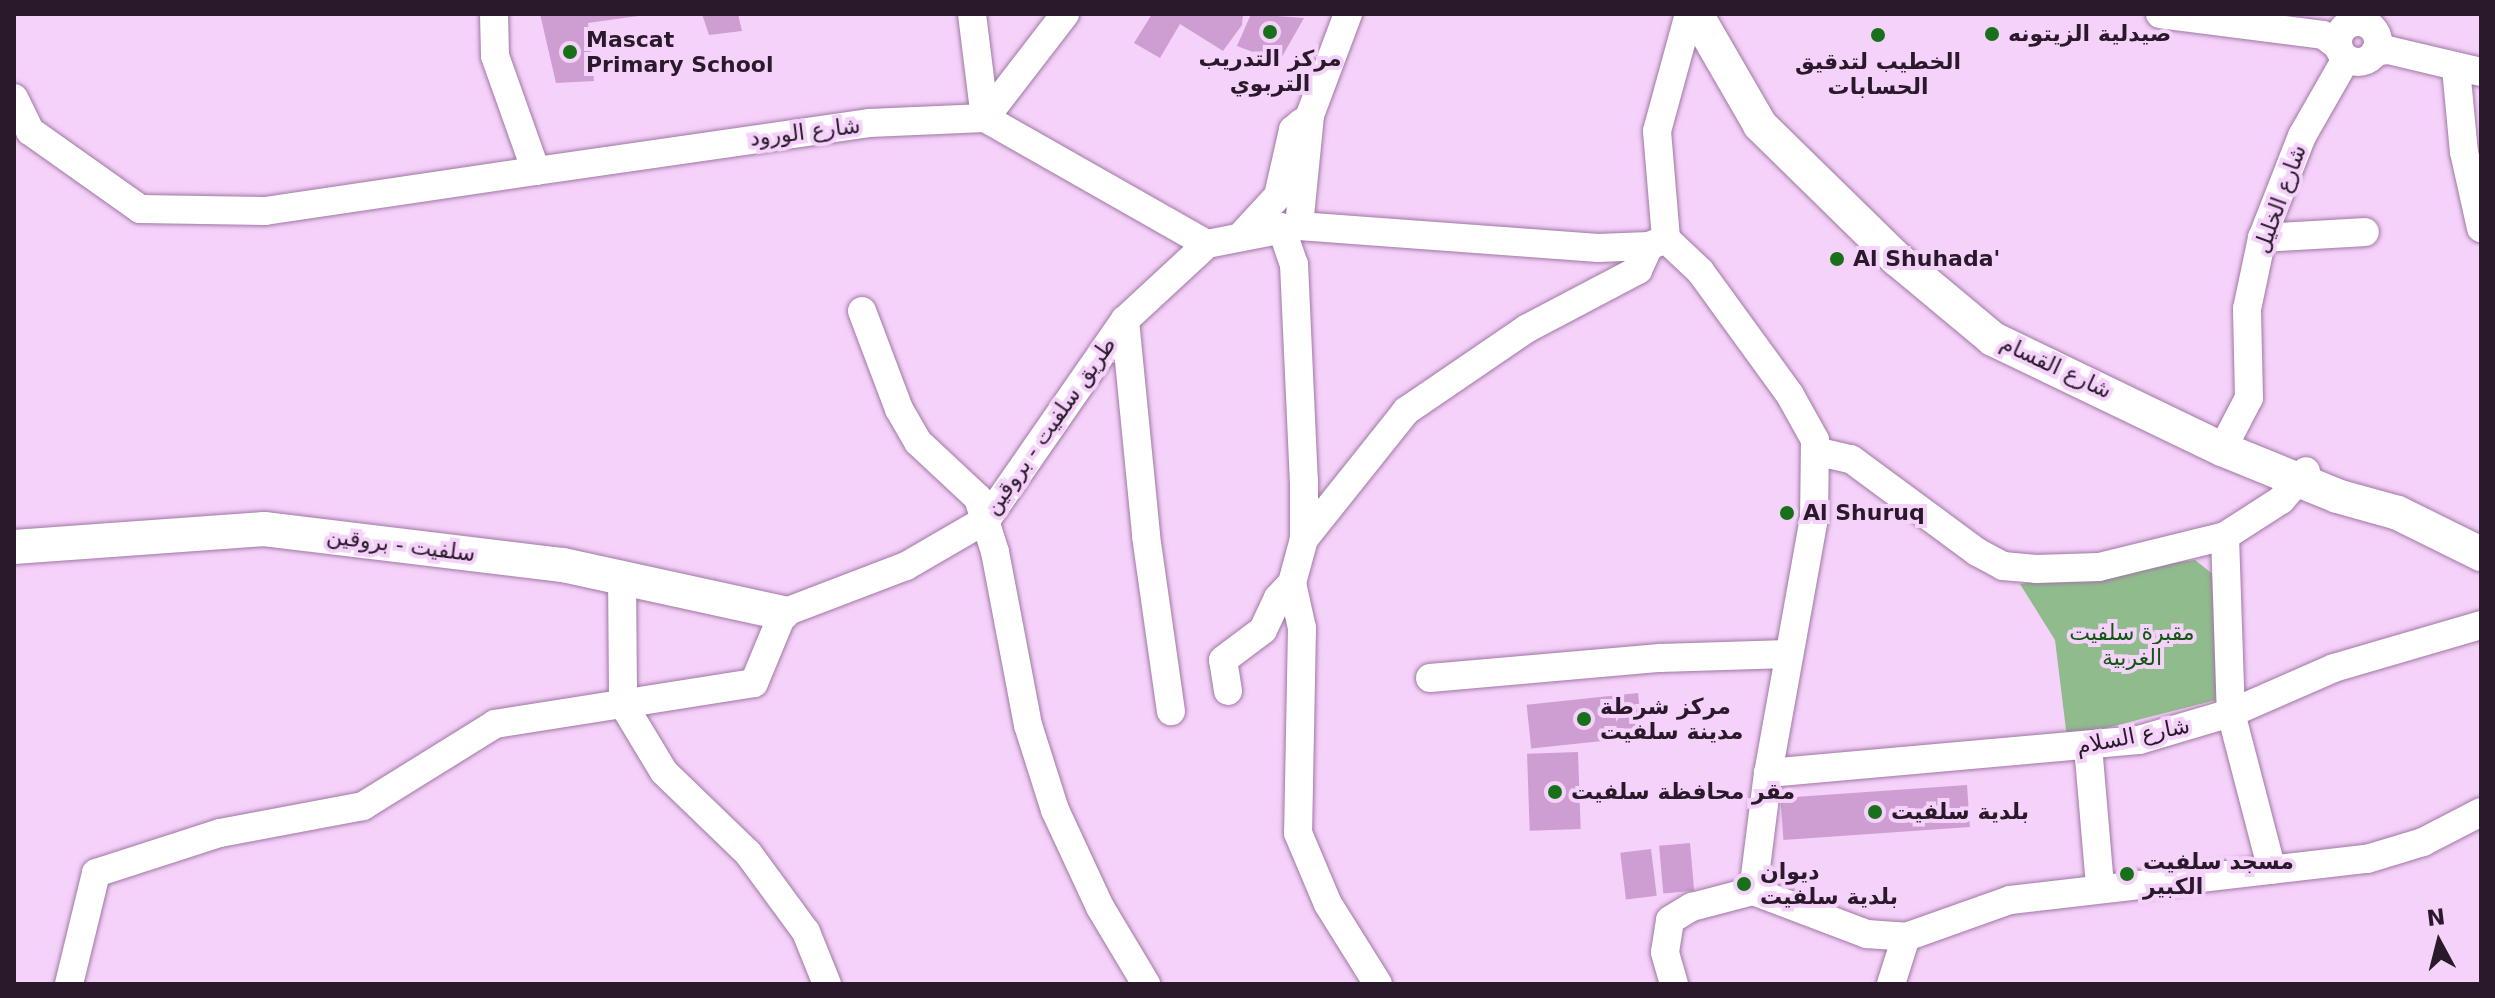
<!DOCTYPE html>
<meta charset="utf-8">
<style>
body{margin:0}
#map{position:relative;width:2495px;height:998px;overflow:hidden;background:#f5d2f9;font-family:"DejaVu Sans",Cairo,sans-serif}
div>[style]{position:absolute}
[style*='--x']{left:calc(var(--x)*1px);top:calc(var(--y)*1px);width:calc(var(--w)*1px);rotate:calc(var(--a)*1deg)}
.green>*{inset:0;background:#90bc8d}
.building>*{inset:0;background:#ce9ed3;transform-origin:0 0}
.roads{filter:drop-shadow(0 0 2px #a077a5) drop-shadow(0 0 2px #a077a5)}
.minor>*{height:28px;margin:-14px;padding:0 14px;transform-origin:14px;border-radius:14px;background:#fff}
.minor>.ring{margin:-14px;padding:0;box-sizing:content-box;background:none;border:28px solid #fff;border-radius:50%}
.major>*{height:34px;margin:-17px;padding:0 17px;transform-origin:17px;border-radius:17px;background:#fff}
.dots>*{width:22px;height:22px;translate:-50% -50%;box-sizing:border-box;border:4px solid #f5d2f9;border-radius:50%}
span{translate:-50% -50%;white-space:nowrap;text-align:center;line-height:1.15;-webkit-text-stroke:8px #f5d2f9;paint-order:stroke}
.poi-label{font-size:22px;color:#29192b;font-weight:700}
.left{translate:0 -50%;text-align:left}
.street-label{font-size:22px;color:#29192b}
.park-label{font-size:22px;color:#115712}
.frame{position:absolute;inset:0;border:16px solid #29192b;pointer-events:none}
.north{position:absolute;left:2399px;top:902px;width:80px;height:80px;-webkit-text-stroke:6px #f5d2f9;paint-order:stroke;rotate:353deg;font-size:22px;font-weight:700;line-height:32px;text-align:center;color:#29192b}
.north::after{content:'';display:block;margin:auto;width:28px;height:36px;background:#29192b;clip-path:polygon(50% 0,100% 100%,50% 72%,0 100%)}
</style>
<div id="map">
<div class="green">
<i style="clip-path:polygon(2195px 560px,2214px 575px,2216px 700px,2067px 738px,2055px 640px,2020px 584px)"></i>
</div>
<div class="building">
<i style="clip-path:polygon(540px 14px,638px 14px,638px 16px,588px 23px,594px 81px,556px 83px)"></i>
<i style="clip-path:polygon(702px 14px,738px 14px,742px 31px,709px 35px)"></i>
<i style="clip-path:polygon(1152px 14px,1243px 14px,1242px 25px,1223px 51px,1180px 24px,1160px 58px,1134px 43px)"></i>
<i style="clip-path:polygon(1251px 14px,1304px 18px,1279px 62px,1237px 46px)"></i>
<i style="left:1638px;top:693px;width:44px;height:112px;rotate:84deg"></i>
<i style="left:1578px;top:752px;width:77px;height:51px;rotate:88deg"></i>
<i style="left:1967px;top:785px;width:42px;height:187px;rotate:86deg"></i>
<i style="left:1690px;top:843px;width:48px;height:31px;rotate:85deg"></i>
<i style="left:1651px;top:849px;width:47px;height:31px;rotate:83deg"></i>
</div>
<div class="roads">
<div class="minor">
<i style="--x:494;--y:14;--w:42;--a:88.6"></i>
<i style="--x:495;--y:56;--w:122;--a:70.4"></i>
<i style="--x:536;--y:171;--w:336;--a:-8.2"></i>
<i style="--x:869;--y:123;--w:116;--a:-2.5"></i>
<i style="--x:985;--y:118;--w:255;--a:29.6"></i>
<i style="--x:972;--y:14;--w:105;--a:82.9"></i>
<i style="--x:1689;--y:14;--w:121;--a:105.3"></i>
<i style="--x:1657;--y:131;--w:108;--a:85.2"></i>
<i style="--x:1666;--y:239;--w:47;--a:43.3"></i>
<i style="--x:1700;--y:271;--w:153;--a:54"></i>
<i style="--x:1790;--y:395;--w:51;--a:60.9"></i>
<i style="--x:1815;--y:440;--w:78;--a:90.7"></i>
<i style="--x:1814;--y:518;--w:259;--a:100.2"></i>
<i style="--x:1768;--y:773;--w:119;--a:97.2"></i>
<i style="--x:2160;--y:14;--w:164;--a:7.3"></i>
<i style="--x:2323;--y:35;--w:19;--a:36"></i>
<i class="ring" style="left:2338px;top:22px;width:12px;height:12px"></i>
<i style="--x:2375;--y:52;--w:13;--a:-9"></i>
<i style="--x:2388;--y:50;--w:96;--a:13.3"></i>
<i style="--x:2456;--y:68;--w:84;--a:84.6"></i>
<i style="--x:2464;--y:152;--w:78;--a:77.4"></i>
<i style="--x:14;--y:98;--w:37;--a:64"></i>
<i style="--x:30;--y:131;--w:135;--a:35.3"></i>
<i style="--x:140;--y:209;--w:125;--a:0.9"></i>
<i style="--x:265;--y:211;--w:274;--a:-8.4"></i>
<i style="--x:985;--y:118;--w:131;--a:-52.4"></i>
<i style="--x:1299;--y:226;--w:112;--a:-84.3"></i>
<i style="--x:1310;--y:115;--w:108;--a:-69.4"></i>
<i style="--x:1281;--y:227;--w:39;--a:71"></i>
<i style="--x:1294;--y:264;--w:217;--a:87.4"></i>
<i style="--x:1304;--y:481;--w:58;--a:90"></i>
<i style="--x:1304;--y:539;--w:46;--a:105.3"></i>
<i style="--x:1292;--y:583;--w:46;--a:77.5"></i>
<i style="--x:1302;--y:628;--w:205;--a:91.1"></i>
<i style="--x:1298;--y:833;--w:77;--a:67.1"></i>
<i style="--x:1328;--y:904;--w:94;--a:58"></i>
<i style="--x:1242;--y:235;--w:53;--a:-47.3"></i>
<i style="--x:1278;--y:196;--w:68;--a:-77.2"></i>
<i style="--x:1293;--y:130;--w:11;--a:-41"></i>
<i style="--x:2262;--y:238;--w:103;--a:-3.3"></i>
<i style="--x:1207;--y:244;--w:94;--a:-11.1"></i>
<i style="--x:1299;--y:226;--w:300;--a:4.2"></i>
<i style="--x:1598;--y:248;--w:51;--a:-2.2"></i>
<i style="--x:862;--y:311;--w:105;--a:69.3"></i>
<i style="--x:899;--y:409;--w:38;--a:60"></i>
<i style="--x:918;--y:442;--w:82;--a:43"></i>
<i style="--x:978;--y:498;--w:57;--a:72.5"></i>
<i style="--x:995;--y:552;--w:176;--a:79.2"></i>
<i style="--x:1028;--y:725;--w:89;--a:72.4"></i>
<i style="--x:1055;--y:810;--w:107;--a:65.1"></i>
<i style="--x:1100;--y:907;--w:90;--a:59.1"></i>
<i style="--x:1125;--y:320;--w:217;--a:84.4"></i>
<i style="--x:1146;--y:536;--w:177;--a:81.9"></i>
<i style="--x:2227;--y:440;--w:47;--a:-62.4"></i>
<i style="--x:2249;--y:398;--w:89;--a:-91.3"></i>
<i style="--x:2247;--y:309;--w:73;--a:-78.1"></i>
<i style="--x:2262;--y:238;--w:110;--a:-68.6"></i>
<i style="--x:2302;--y:136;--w:89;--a:-60.3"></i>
<i style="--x:1815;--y:451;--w:37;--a:13"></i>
<i style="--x:1851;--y:459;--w:157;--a:36.4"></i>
<i style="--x:1977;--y:552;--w:30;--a:28"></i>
<i style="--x:2003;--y:566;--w:33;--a:5"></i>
<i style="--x:2036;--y:569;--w:63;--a:-1.8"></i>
<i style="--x:2099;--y:567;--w:130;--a:-13.8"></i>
<i style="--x:2225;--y:536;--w:67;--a:-32.7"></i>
<i style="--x:2281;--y:500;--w:38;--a:-49"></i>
<i style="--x:2225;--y:536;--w:177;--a:88.1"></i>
<i style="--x:2231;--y:713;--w:162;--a:75.4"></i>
<i style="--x:1304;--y:539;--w:164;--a:-51.4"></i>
<i style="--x:1406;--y:411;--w:145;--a:-34.3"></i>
<i style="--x:1526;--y:329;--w:127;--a:-27.8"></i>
<i style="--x:1638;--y:270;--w:26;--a:-65"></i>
<i style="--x:1649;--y:246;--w:18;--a:-22"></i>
<i style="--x:622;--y:577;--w:127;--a:89.5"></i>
<i style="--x:623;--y:704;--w:79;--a:58.9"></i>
<i style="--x:664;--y:772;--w:117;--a:44"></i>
<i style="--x:748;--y:853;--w:98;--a:53.7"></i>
<i style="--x:806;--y:932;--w:56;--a:68"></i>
<i style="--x:1430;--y:678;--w:231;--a:-5"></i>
<i style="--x:1660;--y:658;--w:128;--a:-1.8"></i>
<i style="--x:1228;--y:691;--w:31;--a:-99"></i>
<i style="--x:1223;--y:660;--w:50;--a:-36.9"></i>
<i style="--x:1263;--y:630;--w:35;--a:-65"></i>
<i style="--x:1278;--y:598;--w:21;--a:-47"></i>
<i style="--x:2088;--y:746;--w:142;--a:85.1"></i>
<i style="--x:1768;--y:773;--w:372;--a:-5.1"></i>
<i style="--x:2139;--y:740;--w:96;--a:-16.4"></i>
<i style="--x:2231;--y:713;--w:112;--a:-23.6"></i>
<i style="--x:2334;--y:668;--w:153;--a:-16.3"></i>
<i style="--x:69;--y:984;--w:114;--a:-76.3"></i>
<i style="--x:96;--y:873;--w:130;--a:-17.9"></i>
<i style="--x:220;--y:833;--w:146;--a:-10.7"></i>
<i style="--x:363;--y:806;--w:155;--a:-31.8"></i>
<i style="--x:495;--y:724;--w:262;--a:-9"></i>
<i style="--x:754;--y:683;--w:76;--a:-67.5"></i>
<i style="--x:783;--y:613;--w:132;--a:-20.9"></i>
<i style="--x:906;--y:566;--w:94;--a:-30.1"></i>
<i style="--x:987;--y:519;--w:242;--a:-55.3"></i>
<i style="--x:1125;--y:320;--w:112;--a:-42.8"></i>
<i style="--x:1674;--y:984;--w:33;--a:-106"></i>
<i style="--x:1665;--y:952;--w:32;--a:-81"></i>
<i style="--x:1670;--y:920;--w:26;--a:-31"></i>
<i style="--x:1692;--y:907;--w:63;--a:-14.7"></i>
<i style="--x:1753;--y:891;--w:122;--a:20.7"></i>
<i style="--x:1867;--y:934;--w:39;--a:4"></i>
<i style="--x:1906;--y:937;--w:110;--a:-19.6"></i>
<i style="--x:2010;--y:900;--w:359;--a:-6.6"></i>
<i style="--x:2367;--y:859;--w:59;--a:-16.9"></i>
<i style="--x:2423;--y:842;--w:65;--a:-27.3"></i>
<i style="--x:1891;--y:984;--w:49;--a:-72.3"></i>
</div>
<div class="major">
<i style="--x:1696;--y:14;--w:128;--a:60"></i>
<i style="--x:1760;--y:125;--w:192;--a:44.4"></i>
<i style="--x:1897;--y:259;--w:125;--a:39.8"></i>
<i style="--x:1993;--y:339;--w:254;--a:25.7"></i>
<i style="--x:2222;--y:449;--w:124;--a:22.2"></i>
<i style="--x:2337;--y:496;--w:63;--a:15.6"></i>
<i style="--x:2398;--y:513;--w:93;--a:26.3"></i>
<i style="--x:14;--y:547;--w:251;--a:-4.1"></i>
<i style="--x:264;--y:529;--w:301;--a:6.9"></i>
<i style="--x:563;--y:565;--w:225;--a:12.3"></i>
</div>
</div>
<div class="dots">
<i style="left:1270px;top:32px;background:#19701a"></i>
<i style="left:1992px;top:34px;background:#19701a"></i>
<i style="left:1878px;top:35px;background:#19701a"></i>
<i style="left:570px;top:52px;background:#19701a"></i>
<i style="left:1837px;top:259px;background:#19701a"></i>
<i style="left:1787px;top:513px;background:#19701a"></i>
<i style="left:1584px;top:719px;background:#19701a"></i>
<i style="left:1555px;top:792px;background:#19701a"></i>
<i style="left:1875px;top:812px;background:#19701a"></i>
<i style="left:2127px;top:874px;background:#19701a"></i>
<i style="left:1744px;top:884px;background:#19701a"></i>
</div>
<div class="poi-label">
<span class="left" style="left:2008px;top:34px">صيدلية الزيتونه</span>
<span class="left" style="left:586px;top:52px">Mascat<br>Primary School</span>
<span style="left:1270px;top:71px">مركز التدريب<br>التربوي</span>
<span style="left:1878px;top:74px">الخطيب لتدقيق<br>الحسابات</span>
<span class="left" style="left:1853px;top:259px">Al Shuhada'</span>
<span class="left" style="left:1803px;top:513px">Al Shuruq</span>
<span class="left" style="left:1600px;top:719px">مركز شرطة<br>مدينة سلفيت</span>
<span class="left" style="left:1571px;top:792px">مقر محافظة سلفيت</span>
<span class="left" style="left:1891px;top:812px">بلدية سلفيت</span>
<span class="left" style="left:2143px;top:874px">مسجد سلفيت<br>الكبير</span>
<span class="left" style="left:1760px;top:884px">ديوان<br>بلدية سلفيت</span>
</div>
<div class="street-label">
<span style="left:805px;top:132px;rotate:-7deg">شارع الورود</span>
<span style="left:2280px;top:199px;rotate:-70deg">شارع الخليل</span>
<span style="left:2056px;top:367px;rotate:25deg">شارع القسام</span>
<span style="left:1050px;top:426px;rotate:-55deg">طريق سلفيت - بروقين</span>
<span style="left:401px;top:545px;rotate:7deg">سلفيت - بروقين</span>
<span style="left:2133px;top:736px;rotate:-11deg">شارع السلام</span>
</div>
<div class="park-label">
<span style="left:2132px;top:645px">مقبرة سلفيت<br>الغربية</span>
</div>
<div class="frame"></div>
<div class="north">N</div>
</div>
